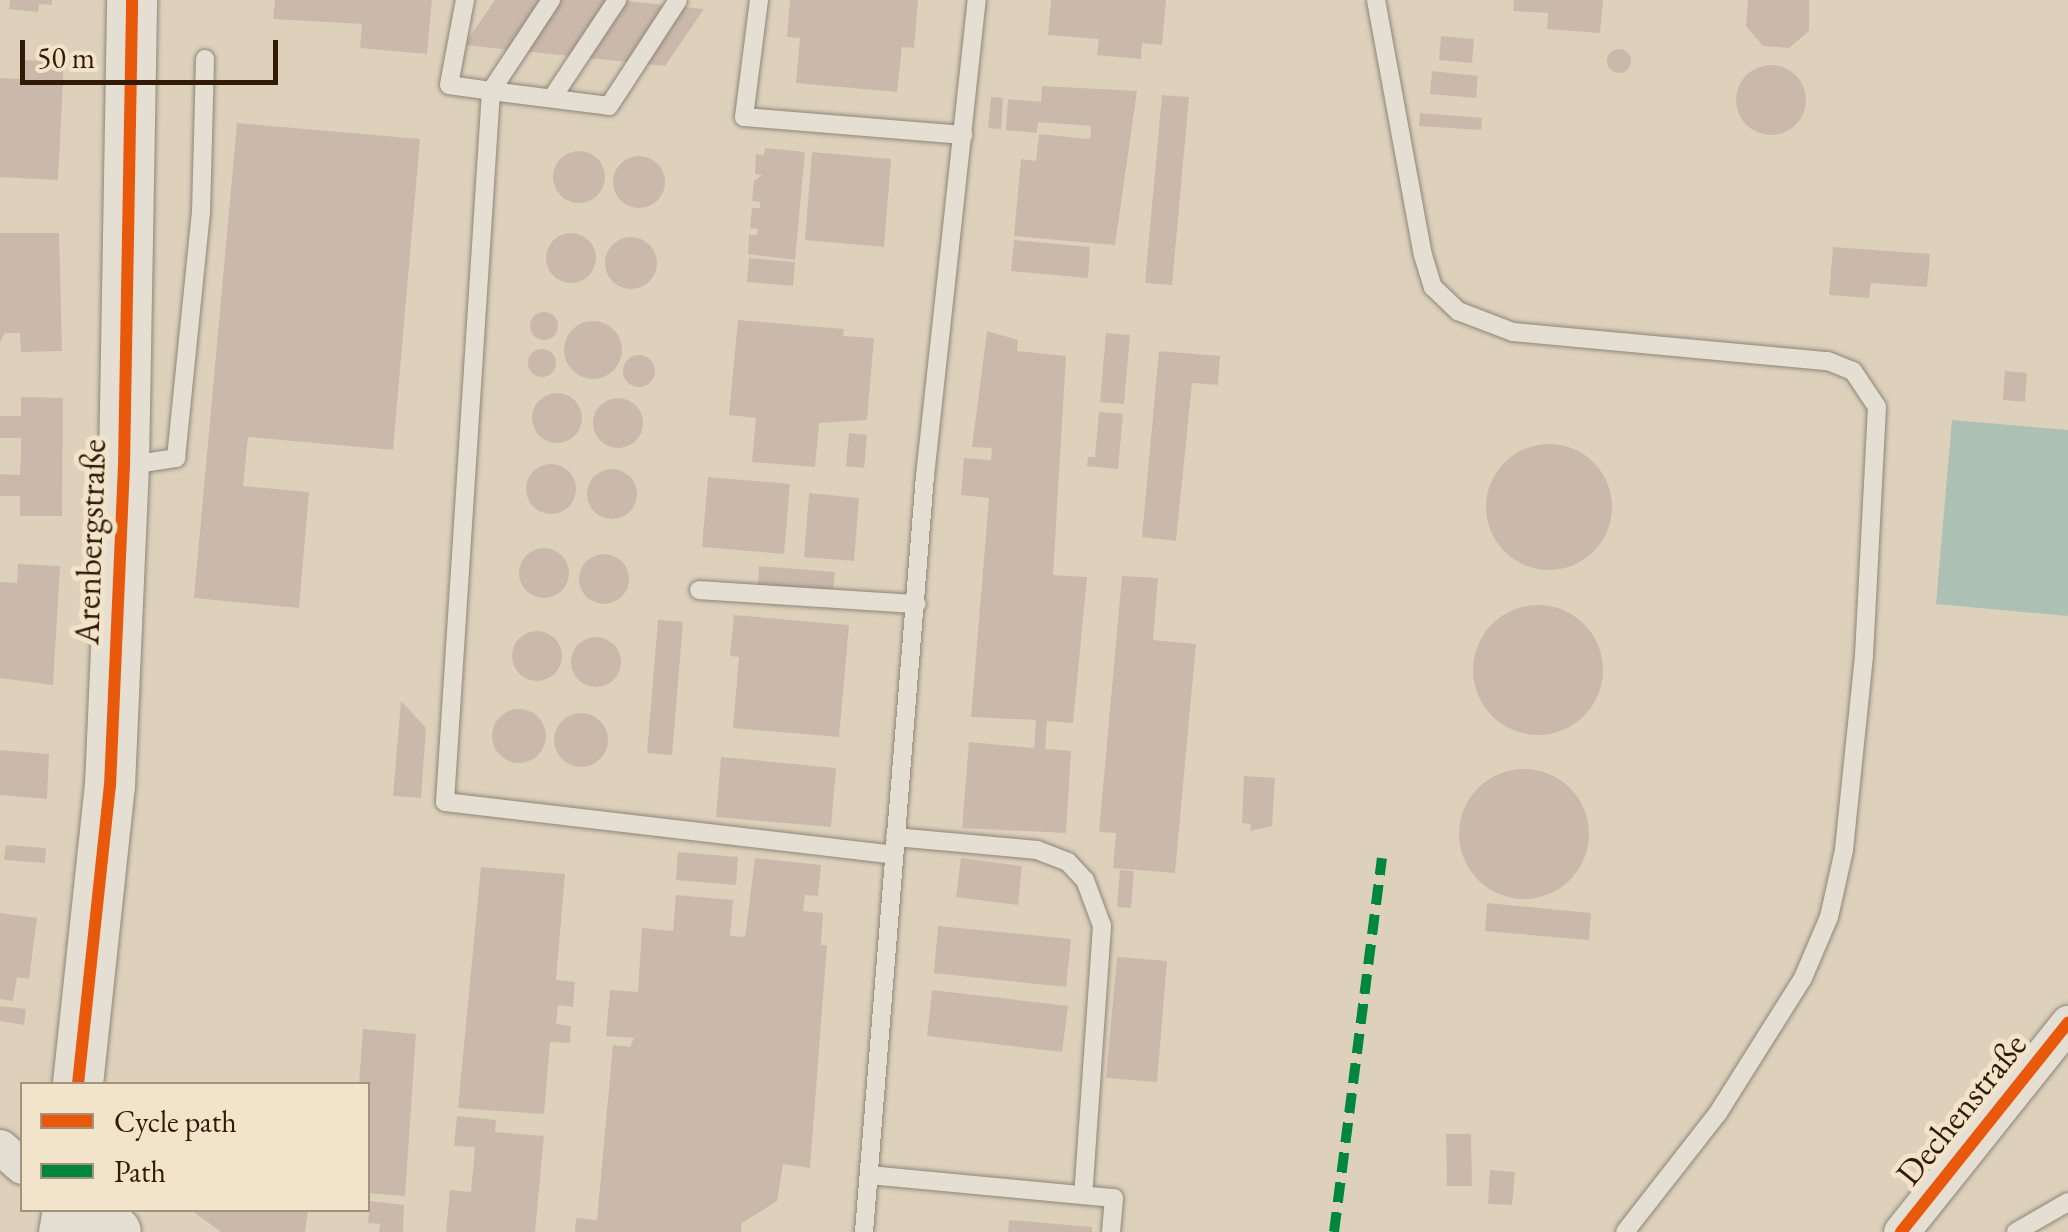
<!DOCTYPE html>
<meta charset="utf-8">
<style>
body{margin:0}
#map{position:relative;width:2068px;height:1232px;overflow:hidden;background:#ddd1bc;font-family:"EB Garamond",serif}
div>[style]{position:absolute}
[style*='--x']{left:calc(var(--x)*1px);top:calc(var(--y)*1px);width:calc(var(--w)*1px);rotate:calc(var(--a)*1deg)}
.water>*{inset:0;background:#adc0b4}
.building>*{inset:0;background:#cab9ab}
.round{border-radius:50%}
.roads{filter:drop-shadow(0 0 2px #8f8677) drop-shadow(0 0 2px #8f8677)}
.lane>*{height:18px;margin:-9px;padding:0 9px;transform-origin:9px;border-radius:9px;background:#e4ded3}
.street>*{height:35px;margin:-17.5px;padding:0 17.5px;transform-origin:17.5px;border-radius:17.5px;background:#e4ded3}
.secondary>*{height:50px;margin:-25px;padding:0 25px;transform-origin:25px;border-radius:25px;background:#e4ded3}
.quiet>*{height:10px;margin-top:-5px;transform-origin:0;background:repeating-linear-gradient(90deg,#00873e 0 20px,transparent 0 30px)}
.cycleway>*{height:12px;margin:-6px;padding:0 6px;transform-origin:6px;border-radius:6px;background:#e8590c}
span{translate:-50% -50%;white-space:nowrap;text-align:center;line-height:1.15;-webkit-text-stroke:10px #f1e4cb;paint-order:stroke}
.street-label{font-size:35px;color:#311a06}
.legend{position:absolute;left:20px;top:1082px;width:350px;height:130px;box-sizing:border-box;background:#f1e4cb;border:2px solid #a4937c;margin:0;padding:12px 18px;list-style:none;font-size:30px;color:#311a06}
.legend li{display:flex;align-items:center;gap:20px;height:50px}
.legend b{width:50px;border:2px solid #a4937c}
.scale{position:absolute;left:20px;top:40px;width:258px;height:45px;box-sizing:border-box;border:5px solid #311a06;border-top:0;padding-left:12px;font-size:30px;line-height:35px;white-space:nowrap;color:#311a06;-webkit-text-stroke:8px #f1e4cb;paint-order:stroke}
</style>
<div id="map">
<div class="water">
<i style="clip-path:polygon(1952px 420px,2068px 430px,2068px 616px,1936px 604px)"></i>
</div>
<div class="building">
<i style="clip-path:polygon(10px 0,52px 0,52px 5px,39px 4px,38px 12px,9px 9px)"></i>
<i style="clip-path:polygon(275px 0,432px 0,427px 54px,360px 48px,362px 24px,273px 19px)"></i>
<i style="clip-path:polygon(495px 0,616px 0,704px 9px,665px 66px,464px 45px)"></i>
<i style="clip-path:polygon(790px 0,918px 0,914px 48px,902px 47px,897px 92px,796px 83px,800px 38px,787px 37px)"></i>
<i style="clip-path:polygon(1051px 0,1166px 0,1162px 45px,1142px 43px,1141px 59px,1097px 55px,1099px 39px,1048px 35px)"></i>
<i style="clip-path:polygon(1514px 0,1603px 0,1600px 33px,1547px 29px,1548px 13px,1513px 11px)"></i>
<i style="clip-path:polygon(1748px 0,1809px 0,1809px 31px,1789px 48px,1763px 46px,1746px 26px)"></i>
<i style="clip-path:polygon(1441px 36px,1474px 39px,1472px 63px,1439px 60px)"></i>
<i class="round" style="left:1607px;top:49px;width:24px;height:24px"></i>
<i style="clip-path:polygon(22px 60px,64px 62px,58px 180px,0 177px,0 78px,21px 79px)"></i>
<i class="round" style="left:1736px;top:65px;width:70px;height:70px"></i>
<i style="clip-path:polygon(1432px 71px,1478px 76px,1476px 98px,1430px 94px)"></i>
<i style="clip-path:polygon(1042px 86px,1137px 91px,1115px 245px,1014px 236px,1021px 159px,1036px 161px,1039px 134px,1090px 139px,1091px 126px,1038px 122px,1037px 133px,1006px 130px,1008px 99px,1041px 102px)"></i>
<i style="clip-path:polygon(1162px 95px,1189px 97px,1172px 285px,1145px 283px)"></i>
<i style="clip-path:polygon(991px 97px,1003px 98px,1001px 129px,988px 128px)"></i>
<i style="clip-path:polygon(1420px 113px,1482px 118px,1481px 130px,1419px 126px)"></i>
<i style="clip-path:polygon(237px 123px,420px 139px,393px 450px,248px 437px,243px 486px,309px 492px,299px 608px,194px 598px)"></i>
<i style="clip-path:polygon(765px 148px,805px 152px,795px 260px,748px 254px,749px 235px,757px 235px,758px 229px,750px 228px,752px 208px,760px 208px,760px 202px,752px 201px,754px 181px,762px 175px,755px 174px,756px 154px,764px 155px)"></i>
<i class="round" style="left:553px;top:151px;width:52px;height:52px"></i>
<i style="clip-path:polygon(812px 152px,891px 159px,884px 247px,805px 240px)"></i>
<i class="round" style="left:613px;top:156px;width:52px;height:52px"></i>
<i style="clip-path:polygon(0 233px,59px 233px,62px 351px,21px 352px,20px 333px,5px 333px,0 342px)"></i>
<i class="round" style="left:546px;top:233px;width:50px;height:50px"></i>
<i class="round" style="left:605px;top:237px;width:52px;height:52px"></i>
<i style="clip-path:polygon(1014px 240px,1090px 247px,1088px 278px,1011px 271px)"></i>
<i style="clip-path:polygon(1833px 247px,1930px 254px,1927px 287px,1871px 283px,1869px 298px,1829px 295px)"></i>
<i style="clip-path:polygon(749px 258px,795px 262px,793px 286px,747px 282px)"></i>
<i class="round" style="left:530px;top:312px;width:28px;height:28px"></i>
<i style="clip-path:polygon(738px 320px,844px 329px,843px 336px,874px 338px,867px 420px,819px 423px,815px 467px,752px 462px,756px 418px,729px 415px)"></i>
<i class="round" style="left:564px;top:321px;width:58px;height:58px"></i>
<i style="clip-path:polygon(987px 331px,1018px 340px,1017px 351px,1066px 356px,1053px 575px,1087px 577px,1073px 723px,1047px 721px,1045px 749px,1071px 751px,1066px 833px,962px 828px,969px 742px,1034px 748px,1036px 720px,971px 717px,989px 498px,961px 495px,964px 458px,991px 460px,992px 448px,972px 447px)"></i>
<i style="clip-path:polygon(1106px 333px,1130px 335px,1124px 404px,1100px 402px)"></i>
<i class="round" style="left:528px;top:349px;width:28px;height:28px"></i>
<i style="clip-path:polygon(1159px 351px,1220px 356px,1218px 385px,1192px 383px,1176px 541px,1142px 537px)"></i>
<i class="round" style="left:623px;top:355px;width:32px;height:32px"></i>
<i style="clip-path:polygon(2005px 371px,2027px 373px,2025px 402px,2003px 400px)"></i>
<i class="round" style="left:532px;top:393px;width:50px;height:50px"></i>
<i style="clip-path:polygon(21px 397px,63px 398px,62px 516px,20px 516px,20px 496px,0 496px,0 474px,20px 475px,21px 456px,21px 438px,0 438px,0 416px,21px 416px)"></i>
<i class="round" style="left:593px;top:398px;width:50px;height:50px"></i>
<i style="clip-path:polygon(1099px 412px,1123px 414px,1118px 469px,1087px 466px,1088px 457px,1095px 457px)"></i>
<i style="clip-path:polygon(849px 433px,867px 435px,864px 468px,846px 466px)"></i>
<i class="round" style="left:1486px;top:444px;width:126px;height:126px"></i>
<i class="round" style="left:526px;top:464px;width:50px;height:50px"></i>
<i class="round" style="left:587px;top:469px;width:50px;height:50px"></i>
<i style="clip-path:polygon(708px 477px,790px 484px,784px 554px,702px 547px)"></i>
<i style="clip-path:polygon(809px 493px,859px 498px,854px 561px,804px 557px)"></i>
<i class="round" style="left:519px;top:548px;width:50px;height:50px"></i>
<i class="round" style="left:579px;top:554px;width:50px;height:50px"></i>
<i style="clip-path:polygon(18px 564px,60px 566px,53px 685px,0 678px,0 582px,17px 583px)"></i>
<i style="clip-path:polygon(759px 566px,835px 572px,833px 592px,758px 585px)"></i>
<i style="clip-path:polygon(1122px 576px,1158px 578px,1153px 640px,1196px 644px,1175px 873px,1113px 868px,1116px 833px,1099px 832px)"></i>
<i class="round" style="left:1473px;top:605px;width:130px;height:130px"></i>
<i style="clip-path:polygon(734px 615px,849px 625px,839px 737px,733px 728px,739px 657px,730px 656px)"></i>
<i style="clip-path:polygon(658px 620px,683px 622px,672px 755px,647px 753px)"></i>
<i class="round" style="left:512px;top:631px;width:50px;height:50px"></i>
<i class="round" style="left:571px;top:637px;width:50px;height:50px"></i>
<i style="clip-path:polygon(401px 701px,426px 728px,421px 798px,393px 796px)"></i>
<i class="round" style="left:492px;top:709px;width:54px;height:54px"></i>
<i class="round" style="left:554px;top:713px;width:54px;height:54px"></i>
<i style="clip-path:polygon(0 750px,49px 754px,47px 799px,0 795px)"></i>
<i style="clip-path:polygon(721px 757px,836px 768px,831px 827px,716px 817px)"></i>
<i class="round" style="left:1459px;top:769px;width:130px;height:130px"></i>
<i style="clip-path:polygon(1244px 776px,1275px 778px,1272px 826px,1250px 831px,1251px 824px,1242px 823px)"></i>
<i style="clip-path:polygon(6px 845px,46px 848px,45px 863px,4px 860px)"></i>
<i style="clip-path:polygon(678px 852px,738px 857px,736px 885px,676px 880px)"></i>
<i style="clip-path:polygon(755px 858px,821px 865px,818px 896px,805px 895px,803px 911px,823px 913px,821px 945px,827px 945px,810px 1168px,783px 1164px,777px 1201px,742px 1223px,741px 1232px,575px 1232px,576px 1218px,597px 1220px,613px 1045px,630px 1047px,634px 1038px,606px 1036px,610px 990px,638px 992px,642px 928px,673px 931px,676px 895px,733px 900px,730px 936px,745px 937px)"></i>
<i style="clip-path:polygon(961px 858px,1022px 866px,1018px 905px,956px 897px)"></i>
<i style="clip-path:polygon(481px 867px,565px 874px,556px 980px,575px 982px,573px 1007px,558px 1005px,556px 1024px,571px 1026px,570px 1043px,550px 1042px,544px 1114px,458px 1108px)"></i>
<i style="clip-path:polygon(1120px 870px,1134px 871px,1131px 908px,1117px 907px)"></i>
<i style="clip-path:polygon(1487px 903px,1591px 913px,1589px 940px,1485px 931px)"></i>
<i style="clip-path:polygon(0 913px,37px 918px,29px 979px,17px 977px,13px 1001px,0 999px)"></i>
<i style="clip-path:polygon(938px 926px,1071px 939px,1066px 987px,934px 973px)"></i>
<i style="clip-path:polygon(1117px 957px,1167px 961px,1157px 1082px,1106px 1078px)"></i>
<i style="clip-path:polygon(932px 990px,1068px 1006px,1062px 1052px,927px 1036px)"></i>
<i style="clip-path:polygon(0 1006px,26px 1009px,24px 1025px,0 1021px)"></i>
<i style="clip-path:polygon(363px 1029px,416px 1034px,405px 1196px,368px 1193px,368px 1084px,359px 1084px)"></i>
<i style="clip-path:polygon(457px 1116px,496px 1120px,495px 1132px,544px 1136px,535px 1232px,446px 1232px,450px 1190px,471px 1192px,475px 1147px,454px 1146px)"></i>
<i style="clip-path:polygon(1446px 1134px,1471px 1134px,1472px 1186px,1447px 1186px)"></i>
<i style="clip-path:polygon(1490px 1170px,1515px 1172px,1512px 1205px,1488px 1204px)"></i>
<i style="clip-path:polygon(370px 1201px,404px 1205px,403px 1232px,379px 1232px,380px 1224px,368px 1223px)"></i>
<i style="clip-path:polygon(191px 1210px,308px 1210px,305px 1232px,221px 1232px)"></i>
<i style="clip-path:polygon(1009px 1220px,1092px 1227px,1092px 1232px,1008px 1232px)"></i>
</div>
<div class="roads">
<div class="lane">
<i style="--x:465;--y:0;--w:86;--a:100.7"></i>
<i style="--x:449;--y:85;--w:42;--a:8.1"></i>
<i style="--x:491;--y:91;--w:712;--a:93.7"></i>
<i style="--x:445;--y:802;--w:451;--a:6.7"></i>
<i style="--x:551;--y:0;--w:109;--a:123.4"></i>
<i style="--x:491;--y:91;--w:119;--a:7.2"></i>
<i style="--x:609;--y:106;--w:126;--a:-56.9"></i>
<i style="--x:759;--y:0;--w:118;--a:97.3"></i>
<i style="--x:744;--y:117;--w:220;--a:4.7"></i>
<i style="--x:1376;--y:0;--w:259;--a:79.6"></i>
<i style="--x:1423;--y:255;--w:34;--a:73"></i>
<i style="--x:1433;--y:287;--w:35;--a:44"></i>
<i style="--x:1458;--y:311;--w:59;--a:20.9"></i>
<i style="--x:1513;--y:332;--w:316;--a:5.3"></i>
<i style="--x:1828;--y:361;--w:27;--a:22"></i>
<i style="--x:1853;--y:371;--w:43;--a:56.3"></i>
<i style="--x:1877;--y:407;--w:249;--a:93"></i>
<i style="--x:1864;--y:656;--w:195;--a:95.9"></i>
<i style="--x:1844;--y:850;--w:69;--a:102.6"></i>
<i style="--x:1829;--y:917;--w:66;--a:113.1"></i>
<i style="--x:1803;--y:978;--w:160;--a:122.2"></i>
<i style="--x:1718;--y:1113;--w:151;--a:128"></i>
<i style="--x:552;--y:98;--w:118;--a:-56.4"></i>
<i style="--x:130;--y:465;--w:47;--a:-8.7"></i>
<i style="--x:176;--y:458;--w:246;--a:-84.2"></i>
<i style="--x:201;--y:213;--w:154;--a:-88.5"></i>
<i style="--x:699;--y:590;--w:218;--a:3.7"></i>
<i style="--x:895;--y:837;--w:143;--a:5.2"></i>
<i style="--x:1037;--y:850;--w:33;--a:21"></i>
<i style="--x:1068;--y:862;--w:25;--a:47"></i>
<i style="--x:1085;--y:880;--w:49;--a:69.7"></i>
<i style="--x:1102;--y:926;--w:270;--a:94"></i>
<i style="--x:869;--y:1175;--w:246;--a:5.4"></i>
<i style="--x:1114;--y:1198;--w:34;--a:95"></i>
<i style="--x:864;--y:1232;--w:758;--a:-85.39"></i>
<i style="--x:925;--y:476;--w:479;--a:-83.8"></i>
<i style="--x:2016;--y:1232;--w:60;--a:-30"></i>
</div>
<div class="street">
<i style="--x:0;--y:1147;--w:29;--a:41"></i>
<i style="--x:56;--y:1232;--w:22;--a:-80"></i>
<i style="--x:1901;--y:1232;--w:268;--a:-51.4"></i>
</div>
<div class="secondary">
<i style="--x:78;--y:1084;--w:300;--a:-83.9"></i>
<i style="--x:110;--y:786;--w:320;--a:-87.5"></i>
<i style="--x:124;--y:466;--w:466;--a:-89"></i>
<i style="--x:87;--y:1210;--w:36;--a:37"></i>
</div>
</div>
<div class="quiet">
<i style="--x:1334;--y:1232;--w:377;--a:-82.7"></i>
</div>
<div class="cycleway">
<i style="--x:78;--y:1084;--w:300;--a:-83.9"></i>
<i style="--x:110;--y:786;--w:320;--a:-87.5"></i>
<i style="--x:124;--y:466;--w:466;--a:-89"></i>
<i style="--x:1901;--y:1232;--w:268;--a:-51.4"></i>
</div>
<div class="street-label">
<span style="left:90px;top:542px;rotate:-88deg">Arenbergstraße</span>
<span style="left:1961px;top:1109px;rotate:-51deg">Dechenstraße</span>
</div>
<ul class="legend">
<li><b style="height:12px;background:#e8590c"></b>Cycle path</li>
<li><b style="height:12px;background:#00873e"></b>Path</li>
</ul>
<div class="scale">50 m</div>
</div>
